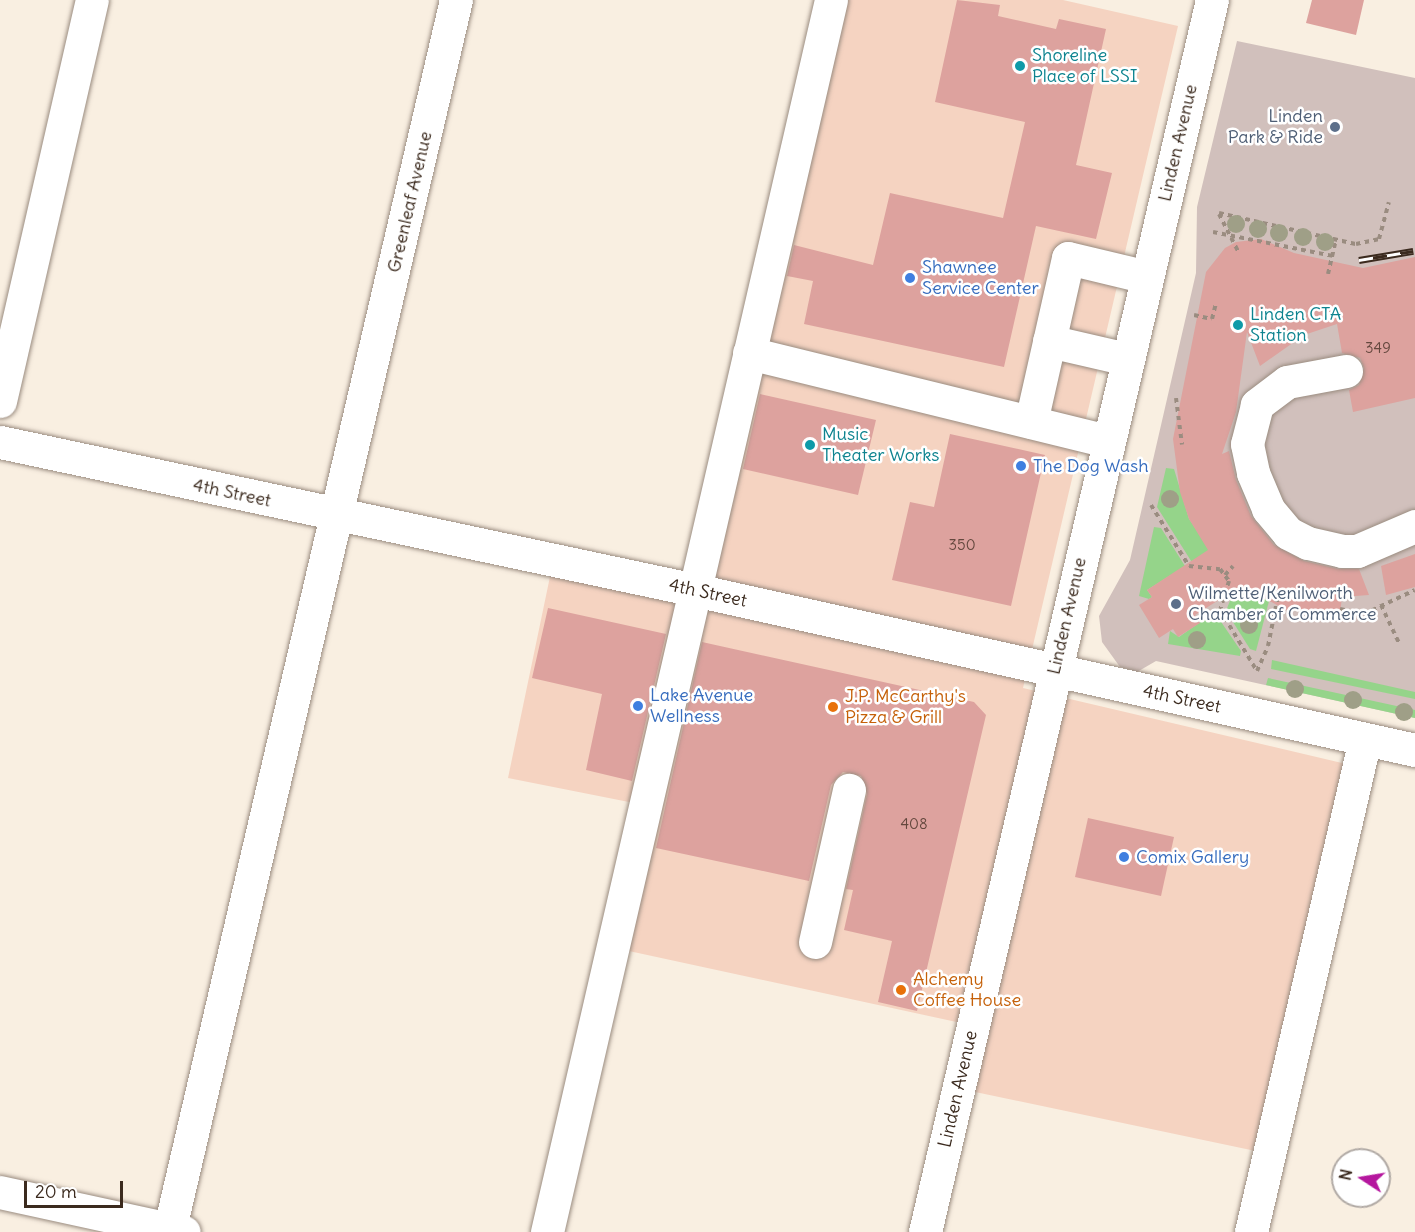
<!DOCTYPE html>
<style>
body{margin:0}
#map{position:relative;width:1415px;height:1232px;overflow:hidden;background:#f9efe1;font-family:Delius,sans-serif}
div>[style]{position:absolute}
[style*='--x']{left:calc(var(--x)*1px);top:calc(var(--y)*1px);width:calc(var(--w)*1px);rotate:calc(var(--a)*1deg)}
.built>*{inset:0;background:#f5d3c1}
.industrial>*{inset:0;background:#d1c0bc}
.green>*{inset:0;background:#95d48a}
.building>*{inset:0;background:#dda29e}
.path>*{height:4px;margin-top:-2px;transform-origin:0;background:repeating-linear-gradient(90deg,#9a8c80 0 4.5px,transparent 0 9px)}
.roads{filter:drop-shadow(0 0 2px #9a8c80) drop-shadow(0 0 2px #9a8c80)}
.minor>*{height:33px;margin:-16.5px;padding:0 16.5px;transform-origin:16.5px;border-radius:16.5px;background:#fff}
.rail>*{height:7px;margin-top:-3.5px;transform-origin:0;background:repeating-linear-gradient(90deg,#fff 0 14px,#3b2a1e 0 28px);box-sizing:border-box;border-block:2px solid #3b2a1e}
.trees>*{width:18px;height:18px;margin:-9px;border-radius:50%;background:#9f9f87}
.dots>*{width:16px;height:16px;translate:-50% -50%;box-sizing:border-box;border:3px solid #fff;border-radius:50%}
span{translate:-50% -50%;white-space:nowrap;text-align:center;line-height:1.15;-webkit-text-stroke:5px #fff;paint-order:stroke}
.number-label{font-size:15px;color:#64483e}
.number-label span{-webkit-text-stroke-width:0}
.culture-label{font-size:18px;color:#0d838f}
.left{translate:0 -50%;text-align:left}
.service-label{font-size:18px;color:#4e5e75}
.right{translate:-100% -50%;text-align:right}
.street-label{font-size:18px;color:#3b2a1e}
.shop-label{font-size:18px;color:#366cbe}
.food-label{font-size:18px;color:#c56008}
.north{position:absolute;left:1331px;top:1148px;width:60px;height:60px;box-sizing:border-box;background:#fff;border:2px solid #b1aaa5;border-radius:50%;rotate:282deg;font-size:16px;font-weight:700;line-height:24px;text-align:center;color:#3b2a1e}
.north::after{content:'';display:block;margin:auto;width:21px;height:27px;background:#b5179e;clip-path:polygon(50% 0,100% 100%,50% 72%,0 100%)}
.scale{position:absolute;left:24px;top:1181px;width:99px;height:27px;box-sizing:border-box;border:3px solid #3b2a1e;border-top:0;padding-left:8px;font-size:18px;line-height:21px;white-space:nowrap;color:#3b2a1e;-webkit-text-stroke:4px #fff;paint-order:stroke}
</style>
<div id="map">
<div class="built">
<i style="clip-path:polygon(831px 0,1063px 0,1178px 26px,1023px 688px,1359px 767px,1265px 1153px,961px 1089px,975px 1026px,615px 948px,644px 805px,508px 778px,552px 567px,693px 595px)"></i>
</div>
<div class="industrial">
<i style="clip-path:polygon(1237px 41px,1415px 78px,1415px 718px,1156px 661px,1137px 672px,1120px 667px,1102px 642px,1099px 616px,1130px 560px,1196px 273px,1197px 207px)"></i>
</div>
<div class="green">
<i style="clip-path:polygon(1166px 468px,1174px 469px,1189px 519px,1223px 566px,1193px 564px,1157px 507px)"></i>
<i style="clip-path:polygon(1154px 527px,1161px 528px,1190px 574px,1171px 575px,1147px 590px,1152px 597px,1149px 599px,1139px 596px)"></i>
<i style="clip-path:polygon(1238px 580px,1269px 601px,1256px 651px,1250px 649px,1226px 611px)"></i>
<i style="clip-path:polygon(1210px 615px,1217px 616px,1241px 651px,1240px 656px,1168px 644px,1170px 631px,1179px 637px)"></i>
<i style="clip-path:polygon(1272px 660px,1415px 692px,1415px 699px,1271px 669px)"></i>
<i style="clip-path:polygon(1268px 678px,1415px 710px,1415px 718px,1266px 685px)"></i>
</div>
<div class="building">
<i style="clip-path:polygon(957px 0,1000px 5px,998px 16px,1056px 29px,1059px 19px,1106px 29px,1076px 165px,1112px 173px,1096px 239px,1036px 226px,1004px 367px,804px 324px,813px 281px,787px 276px,794px 245px,873px 265px,890px 193px,1003px 218px,1025px 122px,935px 102px)"></i>
<i style="clip-path:polygon(1312px 0,1364px 0,1356px 35px,1306px 23px)"></i>
<i style="clip-path:polygon(1261px 239px,1294px 253px,1363px 268px,1415px 257px,1415px 398px,1353px 412px,1349px 390px,1359px 385px,1364px 368px,1360px 358px,1342px 353px,1337px 324px,1304px 335px,1260px 366px,1247px 332px,1236px 412px,1222px 454px,1229px 451px,1236px 480px,1251px 516px,1274px 545px,1304px 561px,1338px 569px,1359px 569px,1369px 595px,1342px 597px,1340px 614px,1293px 608px,1292px 613px,1241px 586px,1195px 615px,1200px 623px,1178px 637px,1173px 629px,1159px 638px,1139px 605px,1152px 597px,1147px 590px,1208px 550px,1189px 519px,1180px 492px,1173px 439px,1206px 272px,1225px 248px,1236px 242px)"></i>
<i style="clip-path:polygon(760px 394px,876px 420px,858px 495px,743px 469px)"></i>
<i style="clip-path:polygon(950px 434px,1045px 455px,1011px 606px,892px 580px,910px 502px,934px 507px)"></i>
<i style="clip-path:polygon(1415px 554px,1415px 587px,1386px 595px,1381px 566px)"></i>
<i style="clip-path:polygon(548px 608px,666px 634px,632px 781px,586px 770px,602px 694px,532px 678px)"></i>
<i style="clip-path:polygon(702px 642px,974px 702px,986px 715px,917px 1011px,878px 1002px,892px 941px,844px 930px,853px 890px,846px 889px,867px 794px,861px 776px,843px 772px,831px 785px,809px 881px,656px 848px)"></i>
<i style="clip-path:polygon(1088px 818px,1174px 837px,1161px 896px,1075px 877px)"></i>
</div>
<div class="path">
<i style="--x:1219;--y:213;--w:140;--a:12.8"></i>
<i style="--x:1356;--y:244;--w:24;--a:-12"></i>
<i style="--x:1379;--y:239;--w:38;--a:-75"></i>
<i style="--x:1219;--y:214;--w:44;--a:62.9"></i>
<i style="--x:1213;--y:232;--w:122;--a:11.3"></i>
<i style="--x:1328;--y:274;--w:36;--a:-77"></i>
<i style="--x:1194;--y:315;--w:18;--a:13"></i>
<i style="--x:1212;--y:319;--w:16;--a:-76"></i>
<i style="--x:1176;--y:398;--w:47;--a:82.7"></i>
<i style="--x:1151;--y:505;--w:72;--a:58.1"></i>
<i style="--x:1189;--y:566;--w:31;--a:6"></i>
<i style="--x:1220;--y:569;--w:15;--a:53"></i>
<i style="--x:1229;--y:581;--w:30;--a:107"></i>
<i style="--x:1220;--y:610;--w:71;--a:58.8"></i>
<i style="--x:1257;--y:671;--w:27;--a:-66"></i>
<i style="--x:1268;--y:646;--w:51;--a:-78.7"></i>
<i style="--x:1225;--y:575;--w:12;--a:-48"></i>
<i style="--x:1381;--y:605;--w:42;--a:64.7"></i>
<i style="--x:1340;--y:609;--w:25;--a:12"></i>
<i style="--x:1364;--y:614;--w:56;--a:-25.2"></i>
</div>
<div class="roads">
<div class="minor">
<i style="--x:1049;--y:341;--w:80;--a:13"></i>
<i style="--x:749;--y:353;--w:370;--a:13.8"></i>
<i style="--x:1346;--y:371;--w:60;--a:169.4"></i>
<i style="--x:1287;--y:382;--w:38;--a:143"></i>
<i style="--x:1257;--y:405;--w:40;--a:104.4"></i>
<i style="--x:1247;--y:444;--w:30;--a:78"></i>
<i style="--x:1253;--y:473;--w:39;--a:67"></i>
<i style="--x:1268;--y:509;--w:31;--a:50"></i>
<i style="--x:1288;--y:533;--w:22;--a:27"></i>
<i style="--x:1308;--y:543;--w:35;--a:13"></i>
<i style="--x:1342;--y:551;--w:15;--a:0"></i>
<i style="--x:1357;--y:551;--w:63;--a:-23.3"></i>
<i style="--x:0;--y:401;--w:411;--a:-77.1"></i>
<i style="--x:1031;--y:422;--w:168;--a:-77.3"></i>
<i style="--x:1068;--y:258;--w:81;--a:13.5"></i>
<i style="--x:0;--y:442;--w:711;--a:12.02"></i>
<i style="--x:695;--y:590;--w:738;--a:12.53"></i>
<i style="--x:815;--y:942;--w:156;--a:-77.4"></i>
<i style="--x:0;--y:1192;--w:188;--a:12.3"></i>
<i style="--x:169;--y:1232;--w:1265;--a:-76.89"></i>
<i style="--x:547;--y:1232;--w:1264;--a:-77.02"></i>
<i style="--x:925;--y:1232;--w:1265;--a:-76.89"></i>
<i style="--x:1251;--y:1232;--w:506;--a:-76.98"></i>
</div>
</div>
<div class="rail">
<i style="--x:1359;--y:260;--w:55;--a:-9.5"></i>
</div>
<div class="trees">
<i style="left:1236px;top:224px"></i>
<i style="left:1258px;top:229px"></i>
<i style="left:1279px;top:233px"></i>
<i style="left:1303px;top:237px"></i>
<i style="left:1325px;top:242px"></i>
<i style="left:1170px;top:499px"></i>
<i style="left:1249px;top:625px"></i>
<i style="left:1197px;top:640px"></i>
<i style="left:1295px;top:689px"></i>
<i style="left:1353px;top:700px"></i>
<i style="left:1404px;top:712px"></i>
</div>
<div class="dots">
<i style="left:1020px;top:66px;background:#0f9aa8"></i>
<i style="left:1335px;top:127px;background:#5c6f8a"></i>
<i style="left:910px;top:278px;background:#3f7fe0"></i>
<i style="left:1238px;top:325px;background:#0f9aa8"></i>
<i style="left:810px;top:445px;background:#0f9aa8"></i>
<i style="left:1021px;top:466px;background:#3f7fe0"></i>
<i style="left:1176px;top:604px;background:#5c6f8a"></i>
<i style="left:638px;top:706px;background:#3f7fe0"></i>
<i style="left:833px;top:707px;background:#e8710a"></i>
<i style="left:1124px;top:857px;background:#3f7fe0"></i>
<i style="left:901px;top:990px;background:#e8710a"></i>
</div>
<div class="number-label">
<span style="left:1378px;top:348px">349</span>
<span style="left:962px;top:545px">350</span>
<span style="left:914px;top:824px">408</span>
</div>
<div class="culture-label">
<span class="left" style="left:1032px;top:66px">Shoreline<br>Place of LSSI</span>
<span class="left" style="left:1250px;top:325px">Linden CTA<br>Station</span>
<span class="left" style="left:822px;top:445px">Music<br>Theater Works</span>
</div>
<div class="service-label">
<span class="right" style="left:1323px;top:127px">Linden<br>Park &amp; Ride</span>
<span class="left" style="left:1188px;top:604px">Wilmette/Kenilworth<br>Chamber of Commerce</span>
</div>
<div class="street-label">
<span style="left:1178px;top:143px;rotate:-77deg">Linden Avenue</span>
<span style="left:410px;top:202px;rotate:-77deg">Greenleaf Avenue</span>
<span style="left:232px;top:493px;rotate:12deg">4th Street</span>
<span style="left:708px;top:593px;rotate:12deg">4th Street</span>
<span style="left:1067px;top:616px;rotate:-77deg">Linden Avenue</span>
<span style="left:1182px;top:699px;rotate:12deg">4th Street</span>
<span style="left:958px;top:1089px;rotate:-77deg">Linden Avenue</span>
</div>
<div class="shop-label">
<span class="left" style="left:922px;top:278px">Shawnee<br>Service Center</span>
<span class="left" style="left:1033px;top:466px">The Dog Wash</span>
<span class="left" style="left:650px;top:706px">Lake Avenue<br>Wellness</span>
<span class="left" style="left:1136px;top:857px">Comix Gallery</span>
</div>
<div class="food-label">
<span class="left" style="left:845px;top:707px">J.P. McCarthy's<br>Pizza &amp; Grill</span>
<span class="left" style="left:913px;top:990px">Alchemy<br>Coffee House</span>
</div>
<div class="north">N</div>
<div class="scale">20 m</div>
</div>
